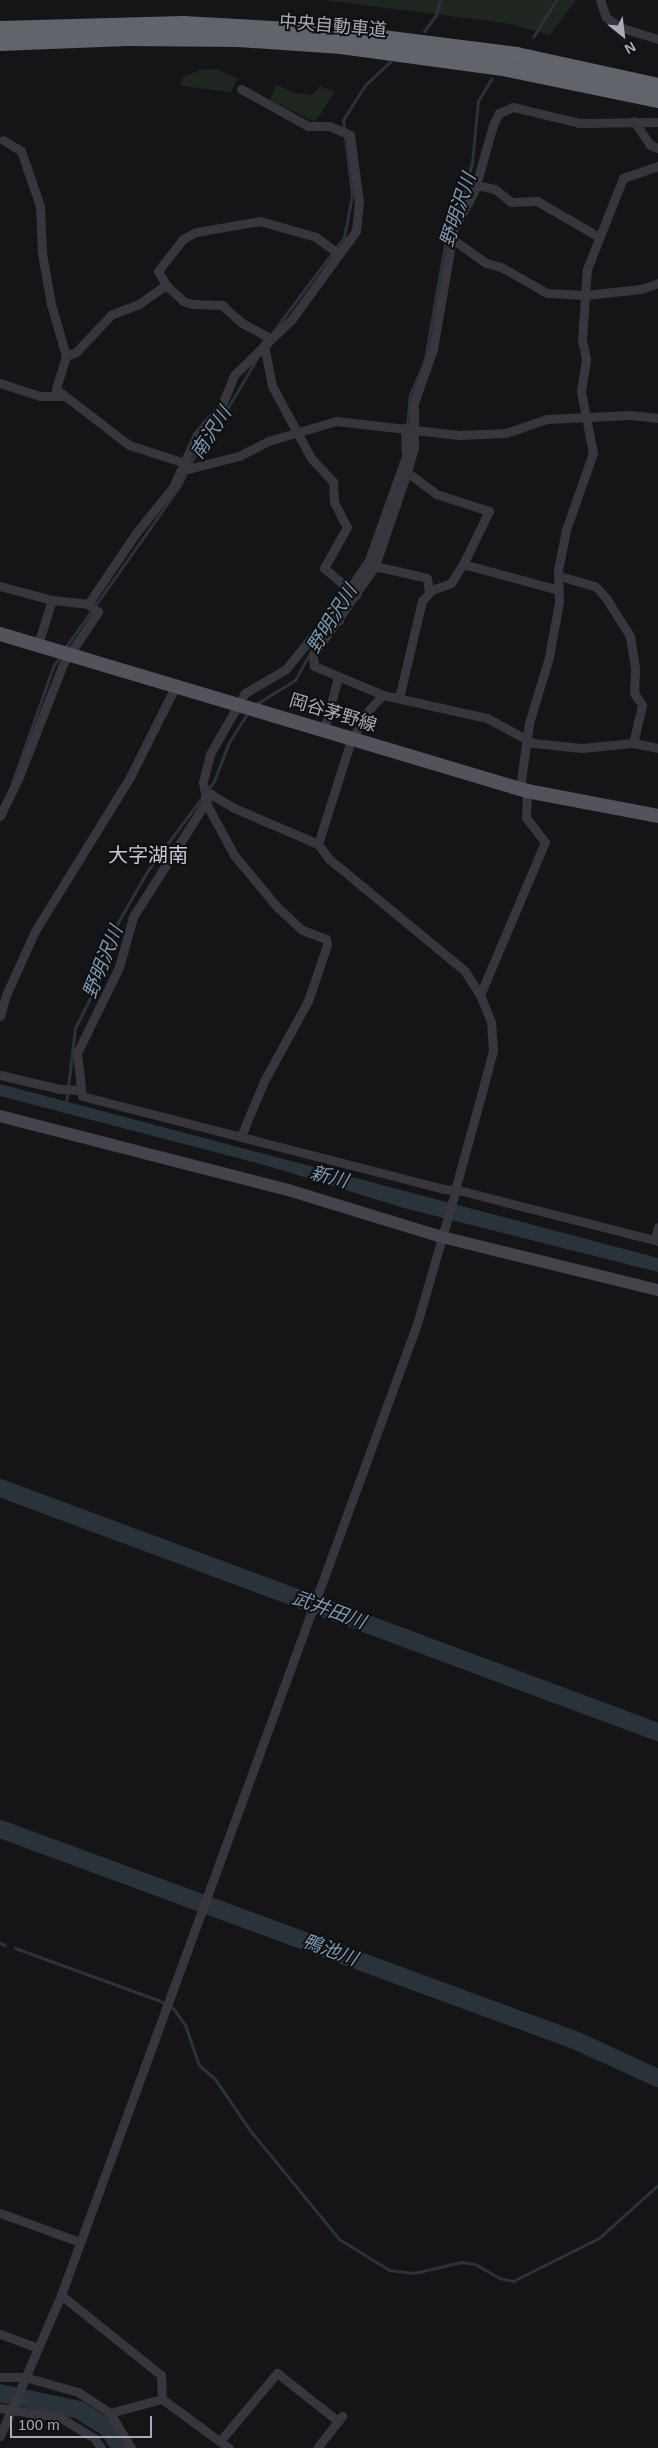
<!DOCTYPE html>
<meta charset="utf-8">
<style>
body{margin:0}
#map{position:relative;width:658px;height:2448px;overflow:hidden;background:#151517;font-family:Helvetica,"Noto Sans JP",sans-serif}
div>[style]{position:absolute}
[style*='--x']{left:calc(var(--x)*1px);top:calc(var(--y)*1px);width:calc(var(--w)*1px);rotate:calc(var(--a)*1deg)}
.green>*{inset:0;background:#1f2620}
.water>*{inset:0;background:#2b333a}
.stream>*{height:3px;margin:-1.5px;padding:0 1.5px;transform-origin:1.5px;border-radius:1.5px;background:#2b333a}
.river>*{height:18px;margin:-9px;padding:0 9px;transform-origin:9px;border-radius:9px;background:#2b333a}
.street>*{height:9px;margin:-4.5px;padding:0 4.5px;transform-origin:4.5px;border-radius:4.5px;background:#36363c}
.secondary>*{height:12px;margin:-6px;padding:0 6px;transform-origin:6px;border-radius:6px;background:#44454c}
.primary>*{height:14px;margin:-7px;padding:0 7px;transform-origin:7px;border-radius:7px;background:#52535b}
.highway>*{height:16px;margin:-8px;padding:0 8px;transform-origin:8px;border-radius:8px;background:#62646c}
span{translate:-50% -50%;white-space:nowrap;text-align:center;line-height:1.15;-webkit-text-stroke:4px #101012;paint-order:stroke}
.street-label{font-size:18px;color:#a7abb7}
.water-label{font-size:19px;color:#7e97b2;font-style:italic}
.quarter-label{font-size:20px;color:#c8cad3}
.north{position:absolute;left:598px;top:10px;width:50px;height:50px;-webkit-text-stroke:4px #101012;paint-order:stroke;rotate:151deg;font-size:14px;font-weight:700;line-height:20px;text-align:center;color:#a7abb7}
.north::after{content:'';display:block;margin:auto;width:18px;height:22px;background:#a7abb7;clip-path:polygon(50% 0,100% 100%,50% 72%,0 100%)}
.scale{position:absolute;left:10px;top:2416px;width:142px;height:22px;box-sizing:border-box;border:2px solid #a7abb7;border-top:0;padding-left:6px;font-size:15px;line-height:18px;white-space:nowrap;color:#a7abb7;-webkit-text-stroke:4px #101012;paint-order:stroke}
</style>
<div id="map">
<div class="green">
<i style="clip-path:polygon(324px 0,576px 0,550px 35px,505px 23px)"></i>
<i style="clip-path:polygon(217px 69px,238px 79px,231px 92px,180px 86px,183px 77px,200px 70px)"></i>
<i style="clip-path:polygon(276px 85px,295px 93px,312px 95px,320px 86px,335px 92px,315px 122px,270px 100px)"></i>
</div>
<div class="water">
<i style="clip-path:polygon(0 1084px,658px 1258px,658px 1272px,404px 1208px,268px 1166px,0 1096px)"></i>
</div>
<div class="stream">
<i style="--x:424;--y:31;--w:20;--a:-53"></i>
<i style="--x:436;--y:15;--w:16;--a:-75"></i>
<i style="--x:533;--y:37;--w:44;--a:-58.1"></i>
<i style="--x:272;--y:333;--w:120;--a:-53.1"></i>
<i style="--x:344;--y:237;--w:43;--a:-79.2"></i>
<i style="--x:352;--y:195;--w:76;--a:-96.8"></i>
<i style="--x:343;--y:120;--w:41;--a:-57.8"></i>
<i style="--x:365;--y:85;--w:34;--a:-43"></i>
<i style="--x:407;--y:427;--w:32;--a:-85"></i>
<i style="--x:410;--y:395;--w:39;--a:-67"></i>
<i style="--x:425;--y:359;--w:134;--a:-80.1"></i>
<i style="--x:448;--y:227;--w:33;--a:-63"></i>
<i style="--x:463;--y:198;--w:36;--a:-76"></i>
<i style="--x:472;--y:163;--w:62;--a:-84.5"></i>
<i style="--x:478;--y:101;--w:26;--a:-59"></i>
<i style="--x:325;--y:631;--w:13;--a:-63"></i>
<i style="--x:65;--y:648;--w:197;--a:-54.7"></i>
<i style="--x:179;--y:487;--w:58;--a:-63.4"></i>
<i style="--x:205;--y:435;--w:34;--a:-50"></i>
<i style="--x:227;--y:409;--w:59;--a:-59.5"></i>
<i style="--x:253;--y:706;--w:49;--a:-31.8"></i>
<i style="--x:295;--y:680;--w:33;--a:-61"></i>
<i style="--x:12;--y:783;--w:123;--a:-70.5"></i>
<i style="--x:53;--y:667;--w:13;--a:-58"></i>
<i style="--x:207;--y:791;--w:12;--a:-55"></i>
<i style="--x:214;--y:781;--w:40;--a:-69"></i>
<i style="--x:228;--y:744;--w:36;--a:-58"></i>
<i style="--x:66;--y:1104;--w:77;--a:-83.2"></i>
<i style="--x:75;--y:1028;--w:60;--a:-63.4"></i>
<i style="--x:102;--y:974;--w:54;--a:-72.9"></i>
<i style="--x:118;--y:922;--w:60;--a:-60"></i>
<i style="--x:148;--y:870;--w:92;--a:-53.4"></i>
<i style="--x:0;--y:1943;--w:5;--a:22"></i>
<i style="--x:15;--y:1948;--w:152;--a:20"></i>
<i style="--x:158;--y:2000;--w:17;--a:28"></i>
<i style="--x:173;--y:2008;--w:21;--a:55"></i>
<i style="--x:185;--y:2025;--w:42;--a:70.7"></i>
<i style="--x:199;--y:2065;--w:21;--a:41"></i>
<i style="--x:215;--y:2079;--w:60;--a:55.8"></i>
<i style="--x:249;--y:2129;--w:142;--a:50.7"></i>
<i style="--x:339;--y:2239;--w:59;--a:31.8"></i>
<i style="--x:389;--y:2270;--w:25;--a:7"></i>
<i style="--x:414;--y:2273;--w:49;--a:-12.9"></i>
<i style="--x:462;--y:2262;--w:13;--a:9"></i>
<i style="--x:475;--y:2264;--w:28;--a:30"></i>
<i style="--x:499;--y:2278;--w:14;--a:12"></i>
<i style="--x:513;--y:2281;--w:96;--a:-26.6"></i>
<i style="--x:599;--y:2238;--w:79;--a:-41.9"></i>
</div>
<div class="river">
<i style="--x:0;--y:1488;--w:702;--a:20.35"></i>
<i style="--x:0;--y:1829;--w:615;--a:20.17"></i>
<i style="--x:577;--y:2041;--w:89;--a:24.6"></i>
<i style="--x:0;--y:2393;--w:81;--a:12.1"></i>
<i style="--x:79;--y:2410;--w:36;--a:32"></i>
<i style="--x:109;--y:2429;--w:22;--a:58"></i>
</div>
<div class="street">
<i style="--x:600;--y:0;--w:18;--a:71"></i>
<i style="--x:606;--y:17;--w:16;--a:38"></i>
<i style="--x:619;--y:27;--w:41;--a:17.1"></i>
<i style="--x:241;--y:89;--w:77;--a:28.9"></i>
<i style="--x:308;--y:126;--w:21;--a:0"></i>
<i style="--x:329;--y:126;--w:23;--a:23"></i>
<i style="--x:350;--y:135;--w:68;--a:82.3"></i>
<i style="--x:359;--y:202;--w:29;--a:96"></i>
<i style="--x:356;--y:231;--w:29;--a:126"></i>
<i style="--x:634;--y:121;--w:29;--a:56"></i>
<i style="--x:650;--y:145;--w:9;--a:21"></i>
<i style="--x:3;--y:140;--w:21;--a:31"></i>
<i style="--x:21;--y:151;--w:58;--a:70.9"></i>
<i style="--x:40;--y:206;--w:47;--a:87.6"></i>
<i style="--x:42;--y:253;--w:52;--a:80"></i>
<i style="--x:51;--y:304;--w:54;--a:73.9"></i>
<i style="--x:476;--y:185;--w:19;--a:12"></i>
<i style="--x:495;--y:189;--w:21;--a:39"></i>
<i style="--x:511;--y:202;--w:26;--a:-2"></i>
<i style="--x:537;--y:201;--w:72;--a:30.1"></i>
<i style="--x:452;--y:239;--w:42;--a:35.2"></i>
<i style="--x:486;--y:263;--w:16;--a:15"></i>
<i style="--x:501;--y:267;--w:53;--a:29.5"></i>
<i style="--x:547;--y:293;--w:39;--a:3"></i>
<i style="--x:586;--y:295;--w:55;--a:-6.2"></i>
<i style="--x:641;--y:289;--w:18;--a:-19"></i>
<i style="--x:166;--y:285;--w:33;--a:145"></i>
<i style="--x:139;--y:304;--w:30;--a:159"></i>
<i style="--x:111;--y:315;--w:51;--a:133.4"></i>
<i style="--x:76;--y:352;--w:11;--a:158"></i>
<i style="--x:66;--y:356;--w:34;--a:107"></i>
<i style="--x:56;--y:389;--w:92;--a:37.5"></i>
<i style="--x:129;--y:445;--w:59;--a:17.8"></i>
<i style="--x:264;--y:345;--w:42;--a:79"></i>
<i style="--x:272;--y:386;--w:82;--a:61.6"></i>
<i style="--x:311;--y:458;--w:33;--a:47"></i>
<i style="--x:333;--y:482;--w:20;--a:87"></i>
<i style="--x:334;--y:502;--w:28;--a:63"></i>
<i style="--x:347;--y:527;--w:47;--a:119.3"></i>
<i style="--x:324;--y:568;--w:42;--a:40.2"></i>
<i style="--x:0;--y:383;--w:42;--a:18"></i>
<i style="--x:40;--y:396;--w:23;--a:0"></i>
<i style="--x:180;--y:471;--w:61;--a:-14.3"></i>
<i style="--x:239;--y:456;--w:33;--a:-27"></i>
<i style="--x:268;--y:441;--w:71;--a:-16.4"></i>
<i style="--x:336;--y:421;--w:124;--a:6.5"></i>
<i style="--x:459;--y:435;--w:47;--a:-2.4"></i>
<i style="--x:506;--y:433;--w:43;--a:-18.9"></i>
<i style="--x:547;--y:419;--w:83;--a:-2.8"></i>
<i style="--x:630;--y:415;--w:28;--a:6"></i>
<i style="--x:407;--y:472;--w:36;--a:37"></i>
<i style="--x:436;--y:494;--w:56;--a:17.8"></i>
<i style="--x:489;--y:511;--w:59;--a:116.1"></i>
<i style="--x:375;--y:566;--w:53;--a:13"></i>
<i style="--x:427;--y:578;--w:15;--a:82"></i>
<i style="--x:559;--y:576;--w:37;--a:16"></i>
<i style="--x:595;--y:586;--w:16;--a:47"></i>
<i style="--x:606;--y:598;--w:45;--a:57.7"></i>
<i style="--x:630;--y:636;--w:33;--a:81"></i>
<i style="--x:635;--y:669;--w:24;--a:92"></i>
<i style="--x:634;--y:693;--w:14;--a:56"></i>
<i style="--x:642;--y:705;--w:39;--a:103"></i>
<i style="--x:0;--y:586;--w:54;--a:15.1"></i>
<i style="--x:52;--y:600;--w:46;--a:107.7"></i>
<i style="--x:52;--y:600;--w:36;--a:6"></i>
<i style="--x:333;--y:614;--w:65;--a:-56.3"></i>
<i style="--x:369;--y:560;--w:110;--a:-70.4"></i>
<i style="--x:406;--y:456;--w:28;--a:-92"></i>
<i style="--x:383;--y:695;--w:107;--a:12.5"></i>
<i style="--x:487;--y:718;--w:52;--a:28.5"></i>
<i style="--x:533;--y:743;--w:49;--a:5.8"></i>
<i style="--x:582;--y:748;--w:51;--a:-5.6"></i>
<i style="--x:633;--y:743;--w:25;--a:11"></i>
<i style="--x:399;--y:698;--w:100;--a:-76.7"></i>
<i style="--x:422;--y:601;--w:15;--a:-48"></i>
<i style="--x:432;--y:590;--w:20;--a:-20"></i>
<i style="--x:451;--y:583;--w:22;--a:-58"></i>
<i style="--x:463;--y:564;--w:99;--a:15.2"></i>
<i style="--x:324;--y:730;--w:55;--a:-75.2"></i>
<i style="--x:0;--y:816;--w:41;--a:-64.1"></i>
<i style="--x:18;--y:779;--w:123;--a:-68.6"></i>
<i style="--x:63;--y:664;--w:63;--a:-56.1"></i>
<i style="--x:98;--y:612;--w:13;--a:-141"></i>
<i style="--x:88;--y:604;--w:86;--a:-55.9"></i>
<i style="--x:136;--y:533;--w:59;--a:-51.2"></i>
<i style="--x:173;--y:487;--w:57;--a:-65.2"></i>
<i style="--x:197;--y:435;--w:39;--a:-50"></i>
<i style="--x:222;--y:405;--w:32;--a:-68"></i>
<i style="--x:234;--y:375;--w:81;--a:-44"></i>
<i style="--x:292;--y:319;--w:80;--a:-54.1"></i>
<i style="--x:339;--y:254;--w:29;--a:-144"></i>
<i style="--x:316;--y:237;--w:58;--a:-164.1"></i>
<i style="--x:260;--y:221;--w:65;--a:170.2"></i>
<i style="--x:196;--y:232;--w:15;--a:152"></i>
<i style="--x:183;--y:239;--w:41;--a:128"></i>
<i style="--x:158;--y:271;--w:16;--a:60"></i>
<i style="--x:166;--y:285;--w:23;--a:43"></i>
<i style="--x:183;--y:301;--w:9;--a:18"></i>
<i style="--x:192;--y:304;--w:30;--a:2"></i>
<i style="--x:222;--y:305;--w:27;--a:42"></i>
<i style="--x:242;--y:323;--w:27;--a:28"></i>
<i style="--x:266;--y:336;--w:5;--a:68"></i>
<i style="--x:318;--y:844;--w:103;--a:-72.4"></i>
<i style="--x:349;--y:746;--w:36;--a:-63"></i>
<i style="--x:365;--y:714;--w:26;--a:-47"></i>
<i style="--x:383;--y:695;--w:75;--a:-157.2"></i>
<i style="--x:314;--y:666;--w:11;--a:-95"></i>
<i style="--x:313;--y:655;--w:108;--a:-55.1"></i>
<i style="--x:375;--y:566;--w:99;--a:-71.2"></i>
<i style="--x:407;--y:472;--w:25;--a:-74"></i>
<i style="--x:414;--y:448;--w:45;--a:-90"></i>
<i style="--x:414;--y:403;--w:57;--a:-70.6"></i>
<i style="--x:433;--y:349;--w:123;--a:-80.2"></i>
<i style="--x:454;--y:228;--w:41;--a:-60.9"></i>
<i style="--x:474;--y:192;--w:70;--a:-74.2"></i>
<i style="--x:493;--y:125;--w:13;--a:-63"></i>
<i style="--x:499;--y:113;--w:15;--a:-23"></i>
<i style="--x:513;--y:107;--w:68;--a:13.6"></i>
<i style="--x:579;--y:123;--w:79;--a:-0.7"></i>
<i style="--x:480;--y:995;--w:166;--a:-67"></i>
<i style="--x:545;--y:842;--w:31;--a:-128"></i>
<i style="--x:526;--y:818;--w:27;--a:-88"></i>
<i style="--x:527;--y:791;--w:10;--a:-127"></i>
<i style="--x:521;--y:783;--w:10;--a:-84"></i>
<i style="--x:522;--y:773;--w:50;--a:-82"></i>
<i style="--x:529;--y:723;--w:69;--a:-73.1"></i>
<i style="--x:549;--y:657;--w:56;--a:-79.7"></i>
<i style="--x:559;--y:602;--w:32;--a:-92"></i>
<i style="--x:558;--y:570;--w:41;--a:-78.7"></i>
<i style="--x:566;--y:530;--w:82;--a:-70.7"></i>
<i style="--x:593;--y:453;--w:63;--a:-101"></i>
<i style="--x:581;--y:391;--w:32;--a:-81"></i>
<i style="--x:586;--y:359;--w:19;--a:-102"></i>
<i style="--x:582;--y:340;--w:71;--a:-86"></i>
<i style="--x:587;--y:269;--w:98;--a:-68.4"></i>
<i style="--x:623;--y:178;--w:37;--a:-19"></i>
<i style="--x:0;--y:1016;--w:22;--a:-74"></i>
<i style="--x:6;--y:995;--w:70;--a:-65.6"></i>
<i style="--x:35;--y:931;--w:179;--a:-58.3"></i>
<i style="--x:129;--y:779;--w:105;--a:-63.4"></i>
<i style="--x:0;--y:1075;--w:62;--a:13.1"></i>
<i style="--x:60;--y:1089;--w:19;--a:3"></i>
<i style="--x:241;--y:1136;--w:60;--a:-67.3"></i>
<i style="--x:264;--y:1081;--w:91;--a:-61.2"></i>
<i style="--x:308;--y:1001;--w:59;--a:-71.3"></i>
<i style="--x:327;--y:945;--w:6;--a:-99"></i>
<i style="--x:326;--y:939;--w:26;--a:-159"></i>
<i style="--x:302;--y:930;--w:33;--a:-137"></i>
<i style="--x:278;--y:908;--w:69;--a:-129.7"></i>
<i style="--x:234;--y:855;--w:57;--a:-118.4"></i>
<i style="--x:207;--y:805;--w:23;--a:-100"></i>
<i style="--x:203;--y:782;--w:29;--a:-76"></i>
<i style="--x:210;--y:754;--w:70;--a:-60.2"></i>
<i style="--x:245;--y:693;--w:48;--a:-30.3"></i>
<i style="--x:286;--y:669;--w:72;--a:-51.2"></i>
<i style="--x:331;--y:613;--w:11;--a:41"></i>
<i style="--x:655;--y:1240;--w:13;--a:-77"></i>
<i style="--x:0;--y:2213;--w:85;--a:19.9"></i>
<i style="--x:61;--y:2295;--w:128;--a:38.7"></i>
<i style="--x:161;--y:2375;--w:24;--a:88"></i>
<i style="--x:162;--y:2399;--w:83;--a:36.2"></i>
<i style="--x:0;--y:2334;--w:40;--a:20.2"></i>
<i style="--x:0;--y:2377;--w:25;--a:0"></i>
<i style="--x:25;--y:2377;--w:55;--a:15.8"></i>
<i style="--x:78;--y:2392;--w:38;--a:33"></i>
<i style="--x:110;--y:2413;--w:41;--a:59"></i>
<i style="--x:0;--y:2408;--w:62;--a:9.3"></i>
<i style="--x:61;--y:2418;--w:39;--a:31"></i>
<i style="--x:94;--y:2438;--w:12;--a:55"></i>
<i style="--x:110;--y:2413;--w:54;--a:-15.1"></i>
<i style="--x:0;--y:2436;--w:154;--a:-66.6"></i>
<i style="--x:61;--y:2295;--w:1034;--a:-69.87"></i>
<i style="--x:417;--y:1324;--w:133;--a:-73.9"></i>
<i style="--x:454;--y:1196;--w:6;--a:-81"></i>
<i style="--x:455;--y:1190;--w:106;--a:-74.6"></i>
<i style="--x:483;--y:1088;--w:39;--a:-75"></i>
<i style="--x:493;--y:1050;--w:28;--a:-94"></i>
<i style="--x:491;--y:1022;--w:29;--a:-112"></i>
<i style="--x:480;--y:995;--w:28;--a:-122"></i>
<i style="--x:465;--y:971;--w:176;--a:-140.5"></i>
<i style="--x:329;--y:859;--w:19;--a:-126"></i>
<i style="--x:318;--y:844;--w:91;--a:-156.8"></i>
<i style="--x:234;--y:808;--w:27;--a:-149"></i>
<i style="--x:211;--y:794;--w:146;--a:122.4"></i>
<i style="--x:133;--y:917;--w:52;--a:105.6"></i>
<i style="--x:119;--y:967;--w:96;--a:116"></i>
<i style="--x:77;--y:1053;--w:43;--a:83.4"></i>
<i style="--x:82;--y:1096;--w:374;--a:14.4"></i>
<i style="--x:444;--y:1189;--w:11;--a:5"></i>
<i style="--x:455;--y:1190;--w:11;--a:10"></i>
<i style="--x:466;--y:1192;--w:198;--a:14.3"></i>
<i style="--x:220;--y:2441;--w:89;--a:-50"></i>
<i style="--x:277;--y:2373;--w:78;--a:38.2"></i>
<i style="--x:317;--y:2448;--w:41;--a:-52"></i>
</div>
<div class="secondary">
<i style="--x:0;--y:1116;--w:297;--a:14.4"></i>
<i style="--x:288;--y:1190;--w:161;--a:17"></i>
<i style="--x:442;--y:1237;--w:222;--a:13.8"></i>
</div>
<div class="primary">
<i style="--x:0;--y:634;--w:550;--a:16.59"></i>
<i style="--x:527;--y:791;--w:133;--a:10.8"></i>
</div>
<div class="highway">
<i style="--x:0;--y:29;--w:183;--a:-1.6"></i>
<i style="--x:183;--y:24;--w:160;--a:3.2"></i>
<i style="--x:343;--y:33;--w:175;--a:7.2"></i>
<i style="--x:517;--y:55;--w:144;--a:12.4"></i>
<i style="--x:0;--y:43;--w:127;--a:-2.3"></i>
<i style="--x:127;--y:38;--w:111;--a:0.5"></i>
<i style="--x:238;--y:39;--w:103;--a:3.9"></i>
<i style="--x:341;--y:46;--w:169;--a:7.8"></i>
<i style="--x:508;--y:69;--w:153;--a:11.7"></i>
</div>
<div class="street-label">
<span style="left:333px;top:26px;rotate:5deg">中央自動車道</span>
<span style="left:333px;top:713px;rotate:17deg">岡谷茅野線</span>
</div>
<div class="water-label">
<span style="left:458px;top:210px;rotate:-72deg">野明沢川</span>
<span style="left:211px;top:433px;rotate:-57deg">南沢川</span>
<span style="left:332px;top:619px;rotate:-58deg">野明沢川</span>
<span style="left:103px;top:962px;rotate:-68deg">野明沢川</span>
<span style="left:329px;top:1177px;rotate:15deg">新川</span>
<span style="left:329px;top:1610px;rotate:20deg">武井田川</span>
<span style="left:330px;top:1950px;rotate:20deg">鴨池川</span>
</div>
<div class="quarter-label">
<span style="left:148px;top:855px">大字湖南</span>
</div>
<div class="north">N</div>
<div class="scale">100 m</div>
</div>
